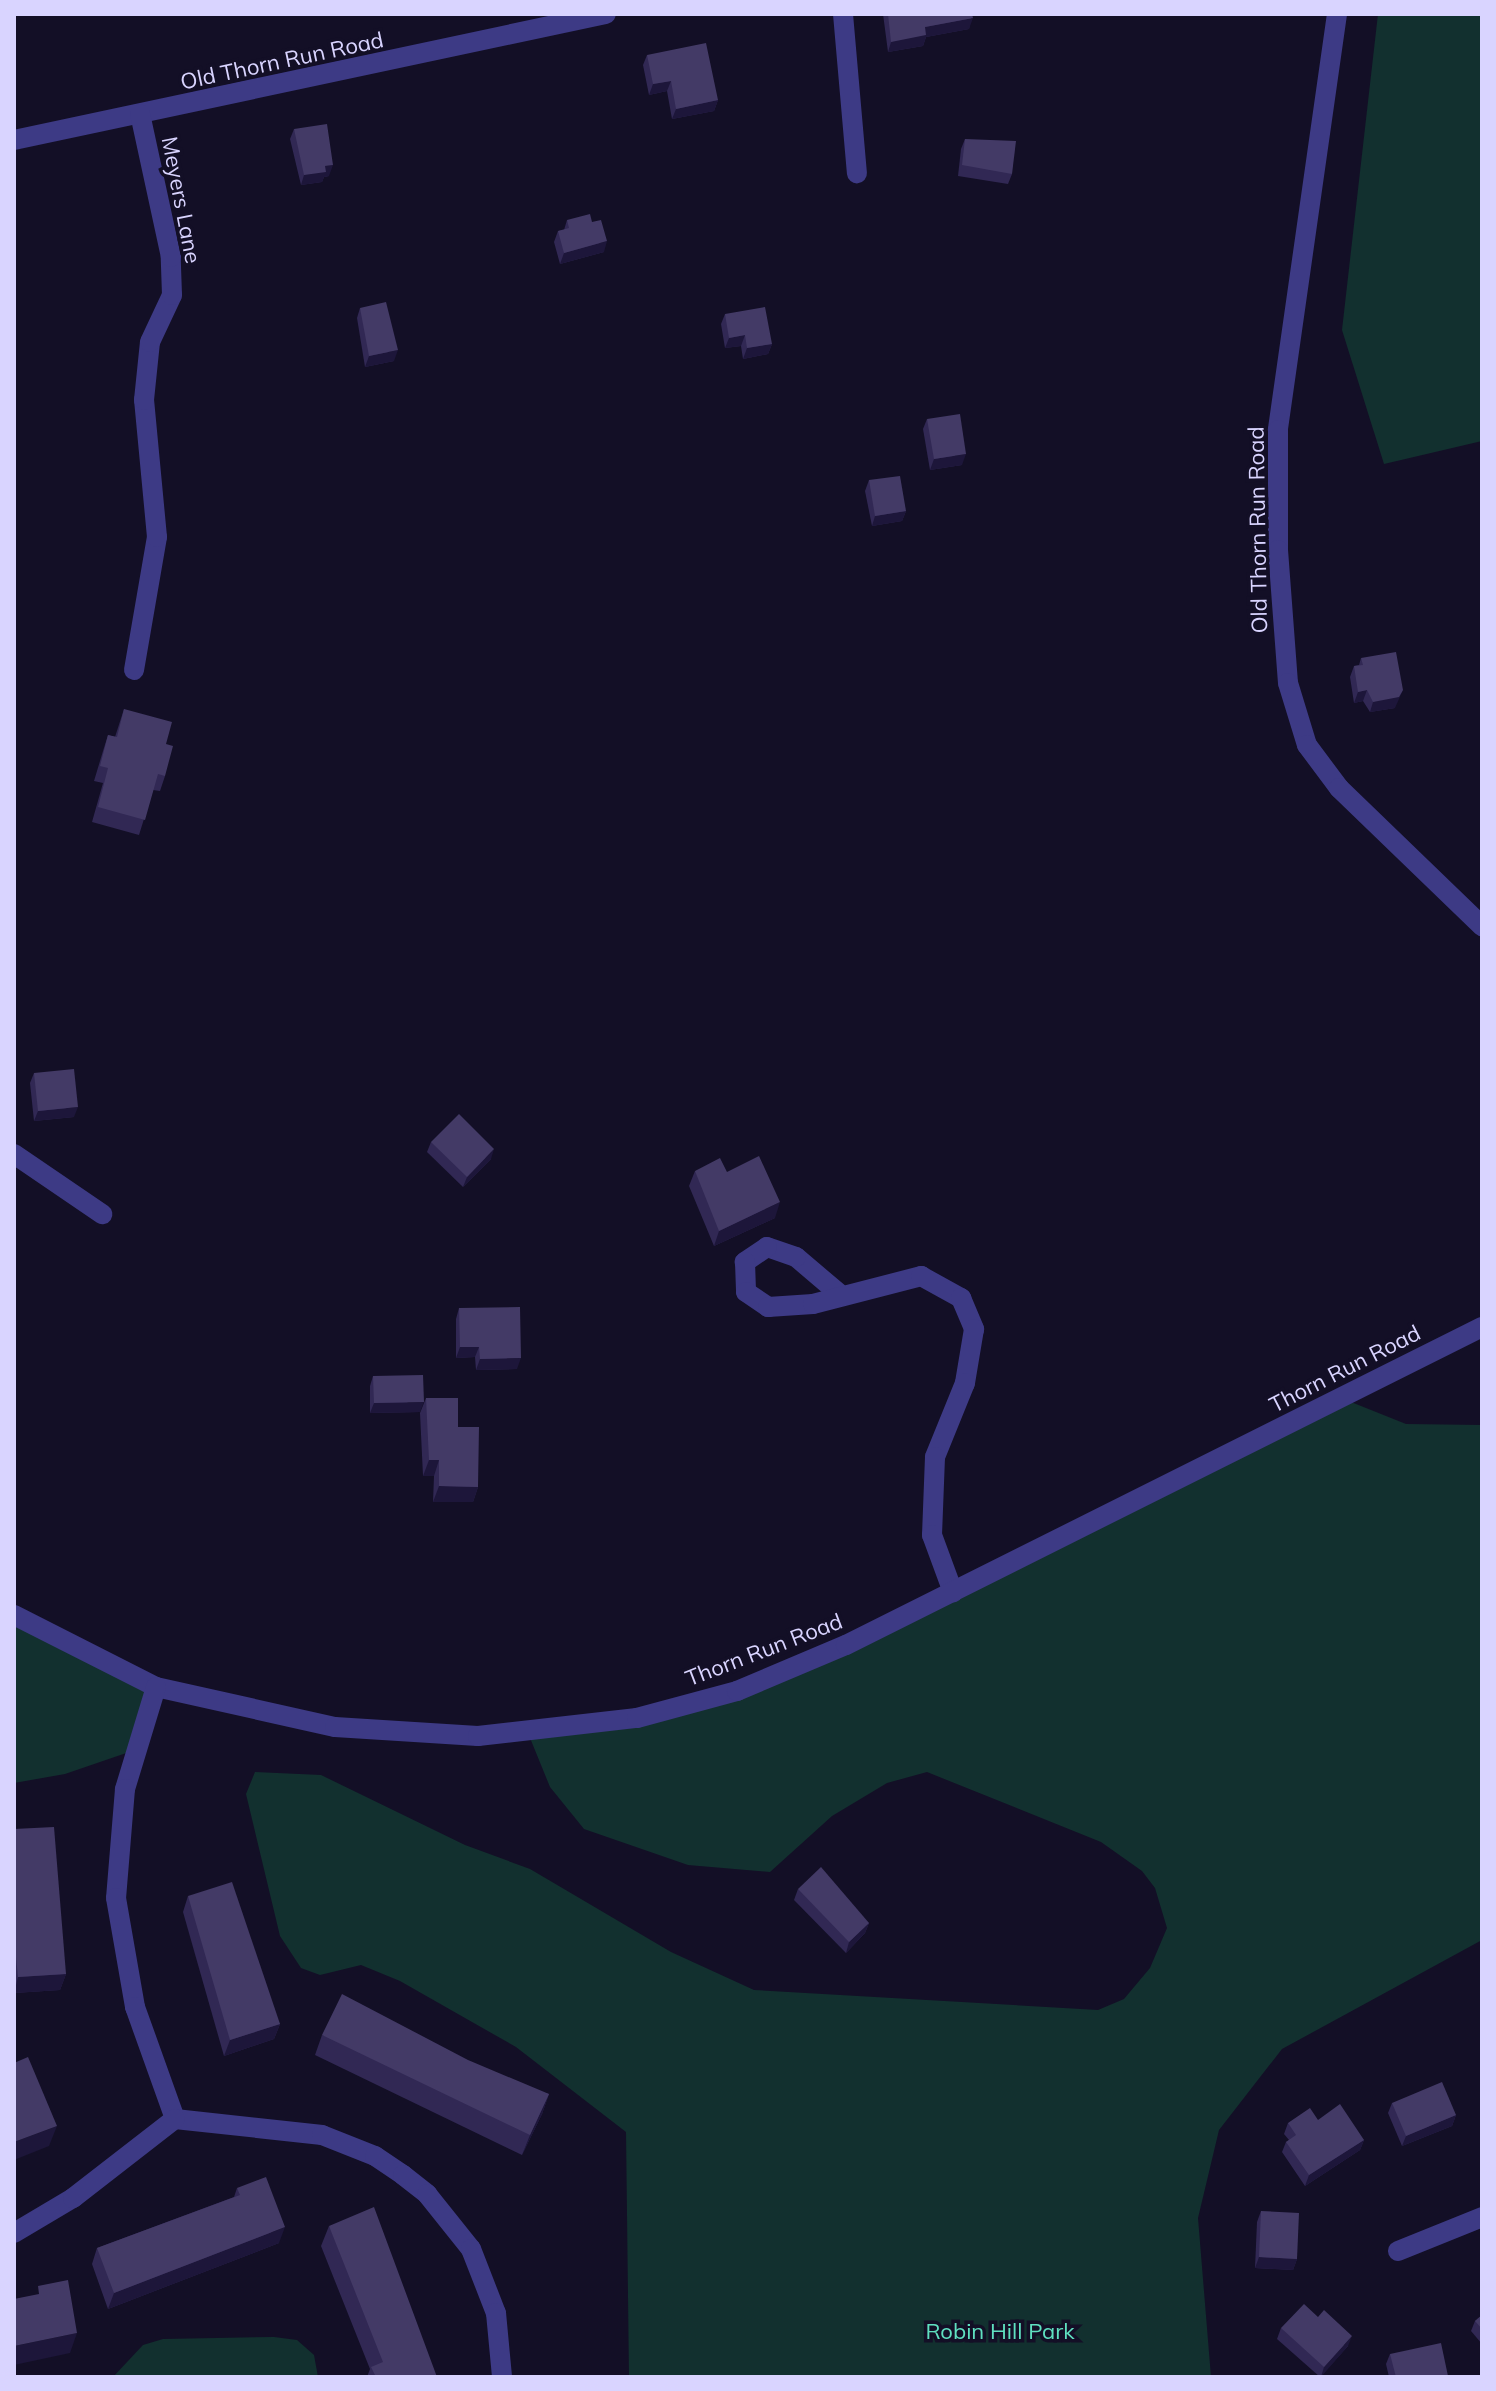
<!DOCTYPE html>
<style>
body{margin:0}
#map{position:relative;width:1496px;height:2391px;overflow:hidden;background:#130f26;font-family:Mulish,sans-serif}
div>[style]{position:absolute}
[style*='--x']{left:calc(var(--x)*1px);top:calc(var(--y)*1px);width:calc(var(--w)*1px);rotate:calc(var(--a)*1deg)}
.green>*{inset:0;background:#12302f}
.minor>*{height:20px;margin:-10px;padding:0 10px;transform-origin:10px;border-radius:10px;background:#3d3a85}
.wall>*{inset:0;background:#312854}
.shaded-wall>*{inset:0;background:#1d163a}
.building>*{inset:0;background:#433a66}
span{translate:-50% -50%;white-space:nowrap;text-align:center;line-height:1.15;-webkit-text-stroke:7px #130f26;paint-order:stroke}
.street-label{font-size:22px;color:#d9d4ff}
.park-label{font-size:22px;color:#5fe0c0}
.frame{position:absolute;inset:0;border:16px solid #d9d4ff;pointer-events:none}
</style>
<div id="map">
<div class="green">
<i style="clip-path:polygon(1378px 14px,1482px 14px,1482px 441px,1384px 464px,1342px 330px)"></i>
<i style="clip-path:polygon(1341px 1398px,1406px 1424px,1482px 1425px,1482px 1940px,1282px 2049px,1219px 2130px,1198px 2218px,1211px 2377px,629px 2377px,626px 2132px,516px 2047px,400px 1981px,361px 1965px,320px 1975px,301px 1968px,280px 1936px,246px 1794px,255px 1772px,321px 1775px,465px 1845px,530px 1869px,671px 1952px,754px 1990px,1098px 2010px,1124px 1999px,1150px 1968px,1167px 1928px,1155px 1888px,1142px 1871px,1101px 1842px,927px 1772px,887px 1783px,832px 1816px,770px 1872px,688px 1865px,584px 1829px,550px 1787px,528px 1733px,737px 1691px)"></i>
<i style="clip-path:polygon(14px 1615px,156px 1687px,135px 1750px,65px 1774px,14px 1783px)"></i>
<i style="clip-path:polygon(274px 2337px,297px 2340px,314px 2355px,318px 2377px,113px 2377px,143px 2345px,163px 2339px)"></i>
</div>
<div class="minor">
<i style="--x:843;--y:14;--w:160;--a:85"></i>
<i style="--x:1337;--y:14;--w:420;--a:98.1"></i>
<i style="--x:1278;--y:430;--w:120;--a:90"></i>
<i style="--x:1278;--y:550;--w:133;--a:85.7"></i>
<i style="--x:1288;--y:683;--w:65;--a:73"></i>
<i style="--x:1307;--y:745;--w:54;--a:53.3"></i>
<i style="--x:1339;--y:788;--w:199;--a:44"></i>
<i style="--x:14;--y:140;--w:605;--a:-12.02"></i>
<i style="--x:134;--y:670;--w:135;--a:-80.2"></i>
<i style="--x:157;--y:537;--w:138;--a:-95.4"></i>
<i style="--x:144;--y:400;--w:58;--a:-84.1"></i>
<i style="--x:150;--y:342;--w:52;--a:-64.9"></i>
<i style="--x:172;--y:295;--w:38;--a:-92"></i>
<i style="--x:171;--y:257;--w:146;--a:-102.2"></i>
<i style="--x:14;--y:1154;--w:107;--a:34.3"></i>
<i style="--x:842;--y:1296;--w:60;--a:-139.7"></i>
<i style="--x:796;--y:1257;--w:31;--a:-161"></i>
<i style="--x:767;--y:1247;--w:27;--a:146"></i>
<i style="--x:745;--y:1262;--w:30;--a:88"></i>
<i style="--x:746;--y:1292;--w:27;--a:34"></i>
<i style="--x:768;--y:1307;--w:45;--a:-3.8"></i>
<i style="--x:813;--y:1304;--w:112;--a:-14.5"></i>
<i style="--x:921;--y:1276;--w:46;--a:28.8"></i>
<i style="--x:961;--y:1298;--w:34;--a:67"></i>
<i style="--x:974;--y:1329;--w:55;--a:99.5"></i>
<i style="--x:965;--y:1383;--w:80;--a:112.1"></i>
<i style="--x:935;--y:1457;--w:78;--a:92.2"></i>
<i style="--x:932;--y:1535;--w:61;--a:69.8"></i>
<i style="--x:14;--y:1615;--w:159;--a:26.9"></i>
<i style="--x:156;--y:1687;--w:183;--a:12.6"></i>
<i style="--x:335;--y:1727;--w:143;--a:3.6"></i>
<i style="--x:478;--y:1736;--w:160;--a:-6.5"></i>
<i style="--x:637;--y:1718;--w:104;--a:-15.1"></i>
<i style="--x:737;--y:1691;--w:118;--a:-22.9"></i>
<i style="--x:846;--y:1645;--w:711;--a:-26.57"></i>
<i style="--x:156;--y:1687;--w:107;--a:106.9"></i>
<i style="--x:125;--y:1789;--w:109;--a:94.7"></i>
<i style="--x:116;--y:1898;--w:111;--a:80.1"></i>
<i style="--x:135;--y:2007;--w:119;--a:70.3"></i>
<i style="--x:175;--y:2119;--w:148;--a:6.2"></i>
<i style="--x:322;--y:2135;--w:57;--a:21.6"></i>
<i style="--x:375;--y:2156;--w:34;--a:34"></i>
<i style="--x:403;--y:2175;--w:31;--a:38"></i>
<i style="--x:427;--y:2194;--w:70;--a:51.3"></i>
<i style="--x:471;--y:2249;--w:69;--a:68.7"></i>
<i style="--x:496;--y:2313;--w:64;--a:84.6"></i>
<i style="--x:14;--y:2233;--w:69;--a:-30.7"></i>
<i style="--x:73;--y:2198;--w:129;--a:-37.8"></i>
<i style="--x:1398;--y:2251;--w:91;--a:-22"></i>
</div>
<div class="wall">
<i style="clip-path:polygon(883px 14px,972px 14px,969px 29px,926px 37px,923px 46px,888px 52px)"></i>
<i style="clip-path:polygon(647px 55px,718px 100px,714px 111px,672px 119px,667px 91px,649px 95px,643px 65px)"></i>
<i style="clip-path:polygon(294px 129px,329px 176px,324px 177px,322px 182px,301px 185px,290px 139px)"></i>
<i style="clip-path:polygon(965px 139px,1012px 174px,1008px 184px,958px 176px,961px 149px)"></i>
<i style="clip-path:polygon(567px 220px,592px 222px,604px 252px,560px 264px,554px 242px,558px 231px,564px 230px)"></i>
<i style="clip-path:polygon(360px 308px,394px 361px,365px 367px,357px 318px)"></i>
<i style="clip-path:polygon(725px 314px,772px 344px,768px 354px,743px 359px,741px 346px,725px 348px,721px 324px)"></i>
<i style="clip-path:polygon(927px 419px,962px 465px,930px 470px,923px 429px)"></i>
<i style="clip-path:polygon(869px 480px,906px 511px,902px 521px,872px 526px,865px 491px)"></i>
<i style="clip-path:polygon(1361px 658px,1395px 708px,1370px 712px,1363px 701px,1354px 703px,1350px 677px,1354px 666px,1359px 665px)"></i>
<i style="clip-path:polygon(124px 709px,166px 744px,165px 776px,160px 791px,153px 790px,139px 835px,92px 822px,103px 783px,94px 781px,103px 751px,108px 735px,115px 737px)"></i>
<i style="clip-path:polygon(34px 1073px,74px 1117px,34px 1121px,30px 1083px)"></i>
<i style="clip-path:polygon(431px 1142px,491px 1159px,463px 1187px,427px 1152px)"></i>
<i style="clip-path:polygon(695px 1171px,727px 1172px,775px 1218px,714px 1246px,689px 1186px)"></i>
<i style="clip-path:polygon(459px 1308px,517px 1369px,476px 1370px,475px 1357px,456px 1358px,456px 1319px)"></i>
<i style="clip-path:polygon(373px 1376px,420px 1412px,370px 1413px,370px 1386px)"></i>
<i style="clip-path:polygon(426px 1398px,458px 1427px,478px 1487px,473px 1502px,433px 1502px,434px 1476px,423px 1476px,420px 1413px)"></i>
<i style="clip-path:polygon(14px 1829px,66px 1974px,60px 1990px,14px 1993px)"></i>
<i style="clip-path:polygon(798px 1889px,869px 1923px,865px 1933px,846px 1953px,794px 1900px)"></i>
<i style="clip-path:polygon(188px 1896px,280px 2024px,274px 2039px,224px 2056px,183px 1912px)"></i>
<i style="clip-path:polygon(322px 2035px,549px 2094px,542px 2114px,522px 2155px,315px 2055px)"></i>
<i style="clip-path:polygon(1392px 2103px,1456px 2115px,1452px 2126px,1402px 2146px,1388px 2113px)"></i>
<i style="clip-path:polygon(1318px 2120px,1364px 2140px,1360px 2150px,1305px 2186px,1282px 2152px,1286px 2142px,1289px 2140px,1284px 2134px,1288px 2123px)"></i>
<i style="clip-path:polygon(237px 2188px,279px 2243px,108px 2309px,92px 2264px,97px 2248px,234px 2197px)"></i>
<i style="clip-path:polygon(1261px 2211px,1297px 2259px,1293px 2270px,1255px 2268px,1257px 2222px)"></i>
<i style="clip-path:polygon(329px 2226px,437px 2377px,367px 2377px,370px 2369px,321px 2246px)"></i>
<i style="clip-path:polygon(1482px 2315px,1482px 2344px,1471px 2331px,1475px 2321px)"></i>
<i style="clip-path:polygon(1281px 2328px,1348px 2346px,1320px 2377px,1277px 2339px)"></i>
<i style="clip-path:polygon(1390px 2354px,1447px 2377px,1389px 2377px,1386px 2364px)"></i>
</div>
<div class="shaded-wall">
<i style="clip-path:polygon(973px 18px,969px 29px,926px 37px,923px 46px,888px 52px,891px 42px,925px 27px)"></i>
<i style="clip-path:polygon(671px 81px,667px 91px,649px 95px,653px 84px)"></i>
<i style="clip-path:polygon(718px 100px,714px 111px,672px 119px,676px 109px)"></i>
<i style="clip-path:polygon(333px 165px,329px 176px,324px 177px,322px 182px,301px 185px,304px 175px,325px 166px)"></i>
<i style="clip-path:polygon(607px 241px,604px 252px,560px 264px,564px 253px)"></i>
<i style="clip-path:polygon(745px 335px,741px 346px,725px 348px,729px 338px)"></i>
<i style="clip-path:polygon(772px 344px,768px 354px,743px 359px,747px 348px)"></i>
<i style="clip-path:polygon(398px 350px,394px 361px,365px 367px,369px 356px)"></i>
<i style="clip-path:polygon(966px 454px,962px 465px,930px 470px,934px 459px)"></i>
<i style="clip-path:polygon(906px 511px,902px 521px,872px 526px,875px 516px)"></i>
<i style="clip-path:polygon(1367px 690px,1363px 701px,1354px 703px,1358px 692px)"></i>
<i style="clip-path:polygon(1403px 690px,1395px 708px,1370px 712px,1373px 702px)"></i>
<i style="clip-path:polygon(78px 1107px,74px 1117px,34px 1121px,38px 1111px)"></i>
<i style="clip-path:polygon(494px 1149px,491px 1159px,463px 1187px,467px 1177px)"></i>
<i style="clip-path:polygon(780px 1202px,775px 1218px,714px 1246px,719px 1231px)"></i>
<i style="clip-path:polygon(460px 1347px,479px 1347px,475px 1357px,456px 1358px)"></i>
<i style="clip-path:polygon(521px 1358px,517px 1369px,476px 1370px,480px 1359px)"></i>
<i style="clip-path:polygon(424px 1402px,420px 1412px,370px 1413px,374px 1403px)"></i>
<i style="clip-path:polygon(429px 1460px,439px 1460px,434px 1476px,423px 1476px)"></i>
<i style="clip-path:polygon(439px 1486px,478px 1487px,473px 1502px,433px 1502px)"></i>
<i style="clip-path:polygon(869px 1923px,865px 1933px,846px 1953px,849px 1942px)"></i>
<i style="clip-path:polygon(66px 1974px,60px 1990px,14px 1993px,18px 1977px)"></i>
<i style="clip-path:polygon(280px 2024px,274px 2039px,224px 2056px,230px 2040px)"></i>
<i style="clip-path:polygon(549px 2094px,542px 2114px,522px 2155px,530px 2135px)"></i>
<i style="clip-path:polygon(1456px 2115px,1452px 2126px,1402px 2146px,1406px 2136px)"></i>
<i style="clip-path:polygon(57px 2126px,49px 2146px,14px 2160px,14px 2142px)"></i>
<i style="clip-path:polygon(1364px 2140px,1360px 2150px,1305px 2186px,1309px 2175px)"></i>
<i style="clip-path:polygon(285px 2227px,279px 2243px,108px 2309px,114px 2293px)"></i>
<i style="clip-path:polygon(1259px 2257px,1297px 2259px,1293px 2270px,1255px 2268px)"></i>
<i style="clip-path:polygon(77px 2333px,70px 2353px,14px 2365px,14px 2346px)"></i>
<i style="clip-path:polygon(1352px 2336px,1348px 2346px,1321px 2377px,1324px 2367px)"></i>
</div>
<div class="building">
<i style="clip-path:polygon(888px 14px,972px 14px,973px 18px,925px 27px,926px 35px,891px 42px)"></i>
<i style="clip-path:polygon(706px 43px,718px 100px,676px 109px,671px 81px,653px 84px,647px 55px)"></i>
<i style="clip-path:polygon(327px 124px,333px 165px,325px 166px,326px 172px,304px 175px,294px 129px)"></i>
<i style="clip-path:polygon(965px 139px,1016px 141px,1012px 174px,962px 165px)"></i>
<i style="clip-path:polygon(590px 214px,592px 222px,601px 220px,607px 241px,564px 253px,558px 231px,569px 228px,567px 220px)"></i>
<i style="clip-path:polygon(386px 302px,398px 350px,369px 356px,360px 308px)"></i>
<i style="clip-path:polygon(765px 307px,772px 344px,747px 348px,745px 335px,729px 338px,725px 314px)"></i>
<i style="clip-path:polygon(960px 414px,966px 454px,934px 459px,927px 419px)"></i>
<i style="clip-path:polygon(900px 476px,906px 511px,875px 516px,869px 480px)"></i>
<i style="clip-path:polygon(1396px 652px,1403px 690px,1399px 697px,1373px 702px,1367px 690px,1358px 692px,1354px 666px,1363px 665px,1361px 658px)"></i>
<i style="clip-path:polygon(124px 709px,172px 722px,166px 744px,173px 746px,165px 776px,158px 774px,145px 820px,98px 807px,108px 768px,100px 766px,108px 735px,117px 737px)"></i>
<i style="clip-path:polygon(74px 1069px,78px 1107px,38px 1111px,34px 1073px)"></i>
<i style="clip-path:polygon(459px 1114px,494px 1149px,467px 1177px,431px 1142px)"></i>
<i style="clip-path:polygon(759px 1156px,780px 1202px,719px 1231px,695px 1171px,720px 1158px,727px 1172px)"></i>
<i style="clip-path:polygon(520px 1307px,521px 1358px,480px 1359px,479px 1347px,460px 1347px,459px 1308px)"></i>
<i style="clip-path:polygon(423px 1375px,424px 1402px,374px 1403px,373px 1376px)"></i>
<i style="clip-path:polygon(426px 1398px,458px 1398px,458px 1427px,479px 1427px,478px 1487px,439px 1486px,439px 1460px,429px 1460px)"></i>
<i style="clip-path:polygon(54px 1827px,66px 1974px,18px 1977px,14px 1938px,14px 1829px)"></i>
<i style="clip-path:polygon(821px 1867px,869px 1923px,849px 1942px,798px 1889px)"></i>
<i style="clip-path:polygon(232px 1882px,280px 2024px,230px 2040px,188px 1896px)"></i>
<i style="clip-path:polygon(342px 1994px,468px 2060px,549px 2094px,530px 2135px,322px 2035px)"></i>
<i style="clip-path:polygon(28px 2057px,57px 2126px,14px 2142px,14px 2063px)"></i>
<i style="clip-path:polygon(1442px 2082px,1456px 2115px,1406px 2136px,1392px 2103px)"></i>
<i style="clip-path:polygon(1340px 2104px,1364px 2140px,1309px 2175px,1286px 2142px,1296px 2135px,1288px 2123px,1310px 2108px,1318px 2120px)"></i>
<i style="clip-path:polygon(266px 2177px,285px 2227px,114px 2293px,97px 2248px,240px 2195px,237px 2188px)"></i>
<i style="clip-path:polygon(374px 2207px,437px 2377px,376px 2377px,371px 2367px,383px 2362px,329px 2226px)"></i>
<i style="clip-path:polygon(1261px 2211px,1299px 2213px,1297px 2259px,1259px 2257px)"></i>
<i style="clip-path:polygon(68px 2280px,77px 2333px,14px 2346px,14px 2299px,39px 2294px,38px 2286px)"></i>
<i style="clip-path:polygon(1304px 2304px,1318px 2317px,1324px 2310px,1352px 2336px,1324px 2367px,1281px 2328px)"></i>
<i style="clip-path:polygon(1482px 2315px,1482px 2329px,1475px 2321px)"></i>
<i style="clip-path:polygon(1441px 2343px,1448px 2376px,1396px 2377px,1390px 2354px)"></i>
</div>
<div class="street-label">
<span style="left:282px;top:61px;rotate:-12deg">Old Thorn Run Road</span>
<span style="left:181px;top:200px;rotate:79deg">Meyers Lane</span>
<span style="left:1258px;top:530px;rotate:-91deg">Old Thorn Run Road</span>
<span style="left:1345px;top:1369px;rotate:-27deg">Thorn Run Road</span>
<span style="left:764px;top:1650px;rotate:-21deg">Thorn Run Road</span>
</div>
<div class="park-label">
<span style="left:1000px;top:2332px">Robin Hill Park</span>
</div>
<div class="frame"></div>
</div>
